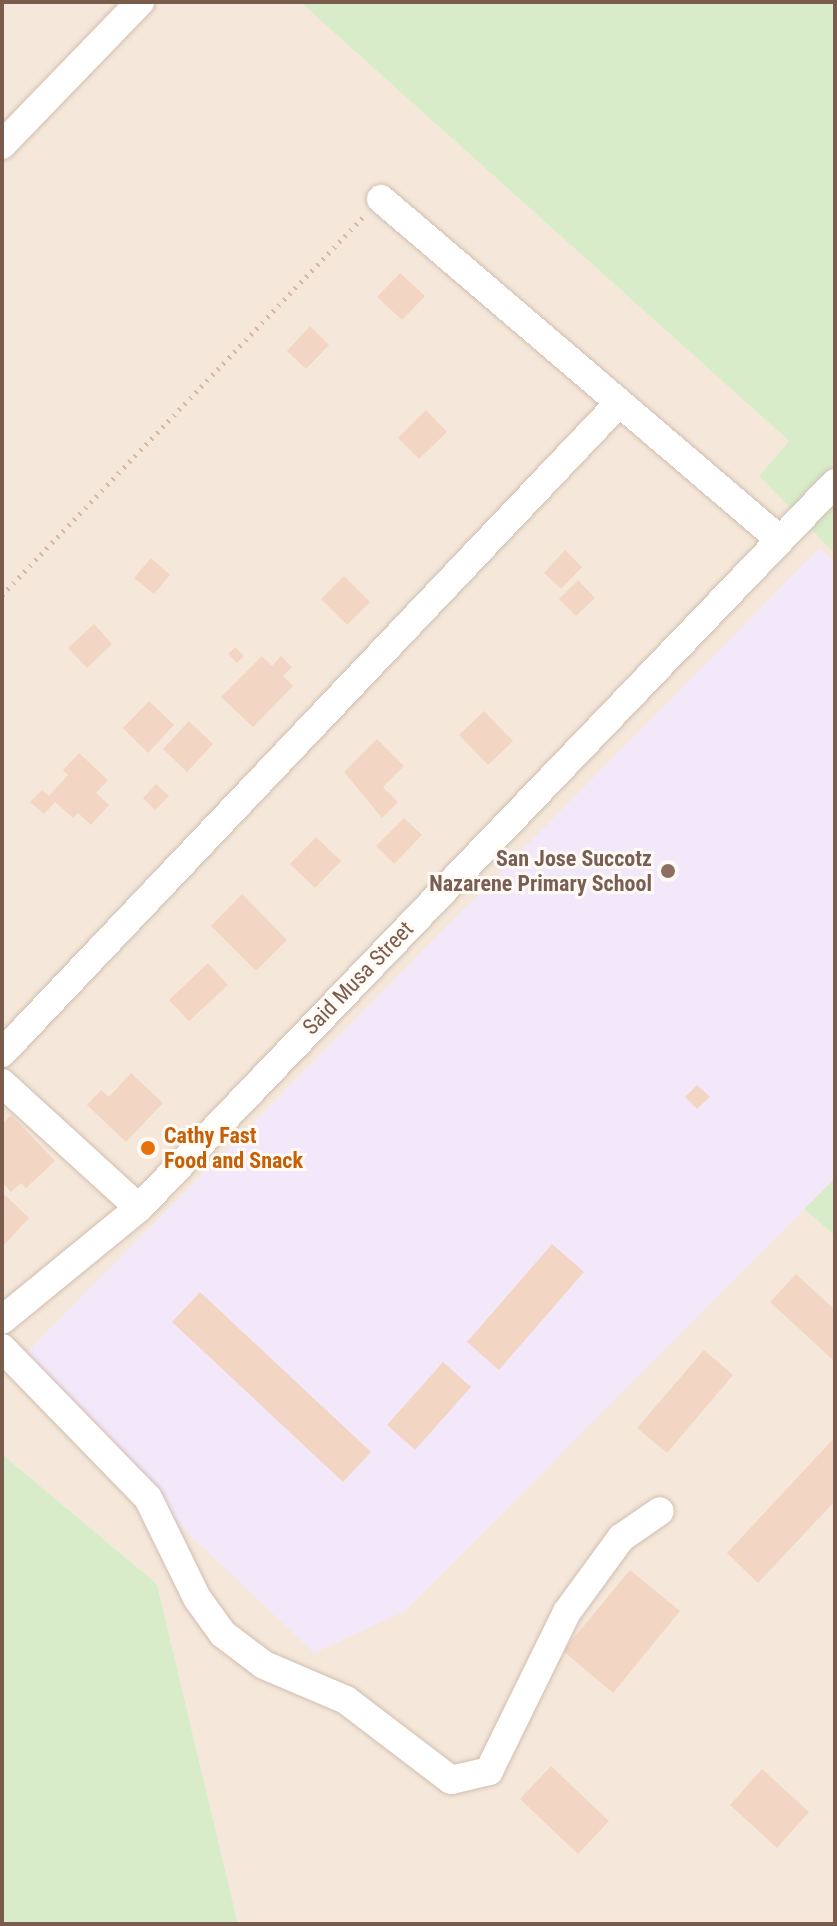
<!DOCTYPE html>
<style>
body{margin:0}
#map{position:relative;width:837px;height:1926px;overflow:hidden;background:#fdf6ec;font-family:"Roboto Condensed",sans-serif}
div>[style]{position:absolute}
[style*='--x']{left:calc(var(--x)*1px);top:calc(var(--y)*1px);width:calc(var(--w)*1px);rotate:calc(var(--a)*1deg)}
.residential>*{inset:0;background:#f5e8da}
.education>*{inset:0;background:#f3e8fa}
.green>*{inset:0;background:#d8ecc9}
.building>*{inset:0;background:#f3d5c3}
.path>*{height:5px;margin-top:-2.5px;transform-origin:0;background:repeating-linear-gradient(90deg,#d9b8a5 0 2px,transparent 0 8px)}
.roads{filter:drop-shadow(0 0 2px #d1beb0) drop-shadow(0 0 2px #d1beb0)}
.minor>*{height:28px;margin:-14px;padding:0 14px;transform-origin:14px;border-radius:14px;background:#fff}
.dots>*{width:22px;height:22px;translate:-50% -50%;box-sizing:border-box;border:4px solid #fffaf3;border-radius:50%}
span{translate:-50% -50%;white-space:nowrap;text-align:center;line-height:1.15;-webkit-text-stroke:6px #fffaf3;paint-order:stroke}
.education-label{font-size:22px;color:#785e54;font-weight:700}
.right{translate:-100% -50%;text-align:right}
.street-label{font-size:22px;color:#7a5c4d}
.food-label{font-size:22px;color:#c56008;font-weight:700}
.left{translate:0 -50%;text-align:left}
.frame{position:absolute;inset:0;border:4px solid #7a5c4d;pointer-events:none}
</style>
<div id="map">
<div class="residential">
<i style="clip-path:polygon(2px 2px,300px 2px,789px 441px,759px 476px,835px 554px,835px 1178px,804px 1209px,835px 1236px,835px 1924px,238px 1924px,157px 1584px,2px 1454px)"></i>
</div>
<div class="education">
<i style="clip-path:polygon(820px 548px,835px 563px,835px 1178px,405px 1611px,314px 1653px,13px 1366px)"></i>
</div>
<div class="green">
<i style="clip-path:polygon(300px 2px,835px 2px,835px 554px,759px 476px,789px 441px)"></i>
<i style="clip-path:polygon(835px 1178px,835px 1236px,804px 1209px)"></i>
<i style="clip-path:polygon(2px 1454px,157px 1584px,238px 1924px,2px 1924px)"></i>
</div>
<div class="building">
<i style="clip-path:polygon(400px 273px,425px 296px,402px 320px,377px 297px)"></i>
<i style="clip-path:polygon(310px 326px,329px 345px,306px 369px,287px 351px)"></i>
<i style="clip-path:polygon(426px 410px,447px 432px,419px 459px,398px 438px)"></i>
<i style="clip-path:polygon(565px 550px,582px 567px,561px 589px,544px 573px)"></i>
<i style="clip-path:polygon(151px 558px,170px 575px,154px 594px,134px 578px)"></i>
<i style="clip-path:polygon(344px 576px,370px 602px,347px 625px,321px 599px)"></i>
<i style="clip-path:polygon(578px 580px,595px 598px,576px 616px,559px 599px)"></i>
<i style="clip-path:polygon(94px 624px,112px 644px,87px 668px,68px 648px)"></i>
<i style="clip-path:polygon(235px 647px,244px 656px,237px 663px,228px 654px)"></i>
<i style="clip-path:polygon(262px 656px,272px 666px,281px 656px,292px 667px,283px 676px,293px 686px,253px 727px,221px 697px)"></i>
<i style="clip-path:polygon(149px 701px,174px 725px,148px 753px,123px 728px)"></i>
<i style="clip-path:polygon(484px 711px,513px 741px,488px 765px,459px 735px)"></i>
<i style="clip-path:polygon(189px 721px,213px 744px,187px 772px,163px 749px)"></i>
<i style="clip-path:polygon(377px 739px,404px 766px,383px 787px,398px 802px,382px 818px,344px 772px)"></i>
<i style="clip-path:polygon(79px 753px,108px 780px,96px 793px,109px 805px,91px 825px,78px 813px,73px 818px,55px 802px,44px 814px,30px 802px,42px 790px,49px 796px,68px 775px,63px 770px)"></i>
<i style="clip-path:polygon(156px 784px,169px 796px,155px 810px,143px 798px)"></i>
<i style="clip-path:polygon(404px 818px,422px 835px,394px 864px,376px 846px)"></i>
<i style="clip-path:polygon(316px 837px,341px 861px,315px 888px,290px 864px)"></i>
<i style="clip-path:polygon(242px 894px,287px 940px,256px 971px,211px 926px)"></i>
<i style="clip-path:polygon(208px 963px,228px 985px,189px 1021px,169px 1000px)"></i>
<i style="clip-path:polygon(131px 1073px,163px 1103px,126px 1142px,87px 1105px,101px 1090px,109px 1097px)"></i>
<i style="clip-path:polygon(697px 1085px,710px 1097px,697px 1109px,685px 1097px)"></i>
<i style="clip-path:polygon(11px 1115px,55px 1161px,26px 1188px,21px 1183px,11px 1192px,2px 1182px,2px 1124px)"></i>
<i style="clip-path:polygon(5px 1195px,29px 1218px,4px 1245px,2px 1199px)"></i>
<i style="clip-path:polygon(552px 1244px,584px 1272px,499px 1370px,467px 1342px)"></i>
<i style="clip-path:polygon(796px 1274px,835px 1310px,835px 1362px,770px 1302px)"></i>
<i style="clip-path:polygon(200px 1292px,371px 1452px,343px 1482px,172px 1322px)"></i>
<i style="clip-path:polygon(704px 1350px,733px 1375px,667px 1453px,637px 1428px)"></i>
<i style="clip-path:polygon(443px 1362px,471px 1387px,415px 1450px,387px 1425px)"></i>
<i style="clip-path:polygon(835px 1437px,835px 1501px,758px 1583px,727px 1553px)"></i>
<i style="clip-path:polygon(630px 1570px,680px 1611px,613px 1693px,563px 1651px)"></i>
<i style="clip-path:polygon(551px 1766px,609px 1821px,578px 1854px,520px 1799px)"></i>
<i style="clip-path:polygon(762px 1769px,809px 1812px,777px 1848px,730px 1805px)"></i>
</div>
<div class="path">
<i style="--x:2;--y:595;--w:523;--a:-46.32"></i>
</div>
<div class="roads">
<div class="minor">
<i style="--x:2;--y:145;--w:199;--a:-46"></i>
<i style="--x:381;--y:199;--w:523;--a:40.51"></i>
<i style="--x:2;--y:1053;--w:896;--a:-46.49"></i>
<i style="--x:2;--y:1083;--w:185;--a:42.4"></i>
<i style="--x:2;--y:1320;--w:177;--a:-39.3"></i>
<i style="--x:139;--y:1208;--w:1005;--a:-46.17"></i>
<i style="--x:2;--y:1348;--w:209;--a:45.8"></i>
<i style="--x:148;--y:1498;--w:111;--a:63.9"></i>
<i style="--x:197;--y:1598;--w:44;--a:54.2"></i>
<i style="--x:223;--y:1634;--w:51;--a:37.1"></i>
<i style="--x:264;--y:1665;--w:89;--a:23.1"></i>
<i style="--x:346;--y:1700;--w:132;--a:37.3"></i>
<i style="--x:451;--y:1780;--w:39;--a:-13"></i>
<i style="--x:489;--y:1771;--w:177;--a:-63.9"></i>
<i style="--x:567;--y:1612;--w:92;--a:-53.9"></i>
<i style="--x:621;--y:1538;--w:47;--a:-34.7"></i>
</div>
</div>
<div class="dots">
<i style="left:668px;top:871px;background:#8d6e63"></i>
<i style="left:148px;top:1148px;background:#e8710a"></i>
</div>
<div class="education-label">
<span class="right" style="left:652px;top:871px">San Jose Succotz<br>Nazarene Primary School</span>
</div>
<div class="street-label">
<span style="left:358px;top:978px;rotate:-46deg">Said Musa Street</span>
</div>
<div class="food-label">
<span class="left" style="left:164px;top:1148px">Cathy Fast<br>Food and Snack</span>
</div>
<div class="frame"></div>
</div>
